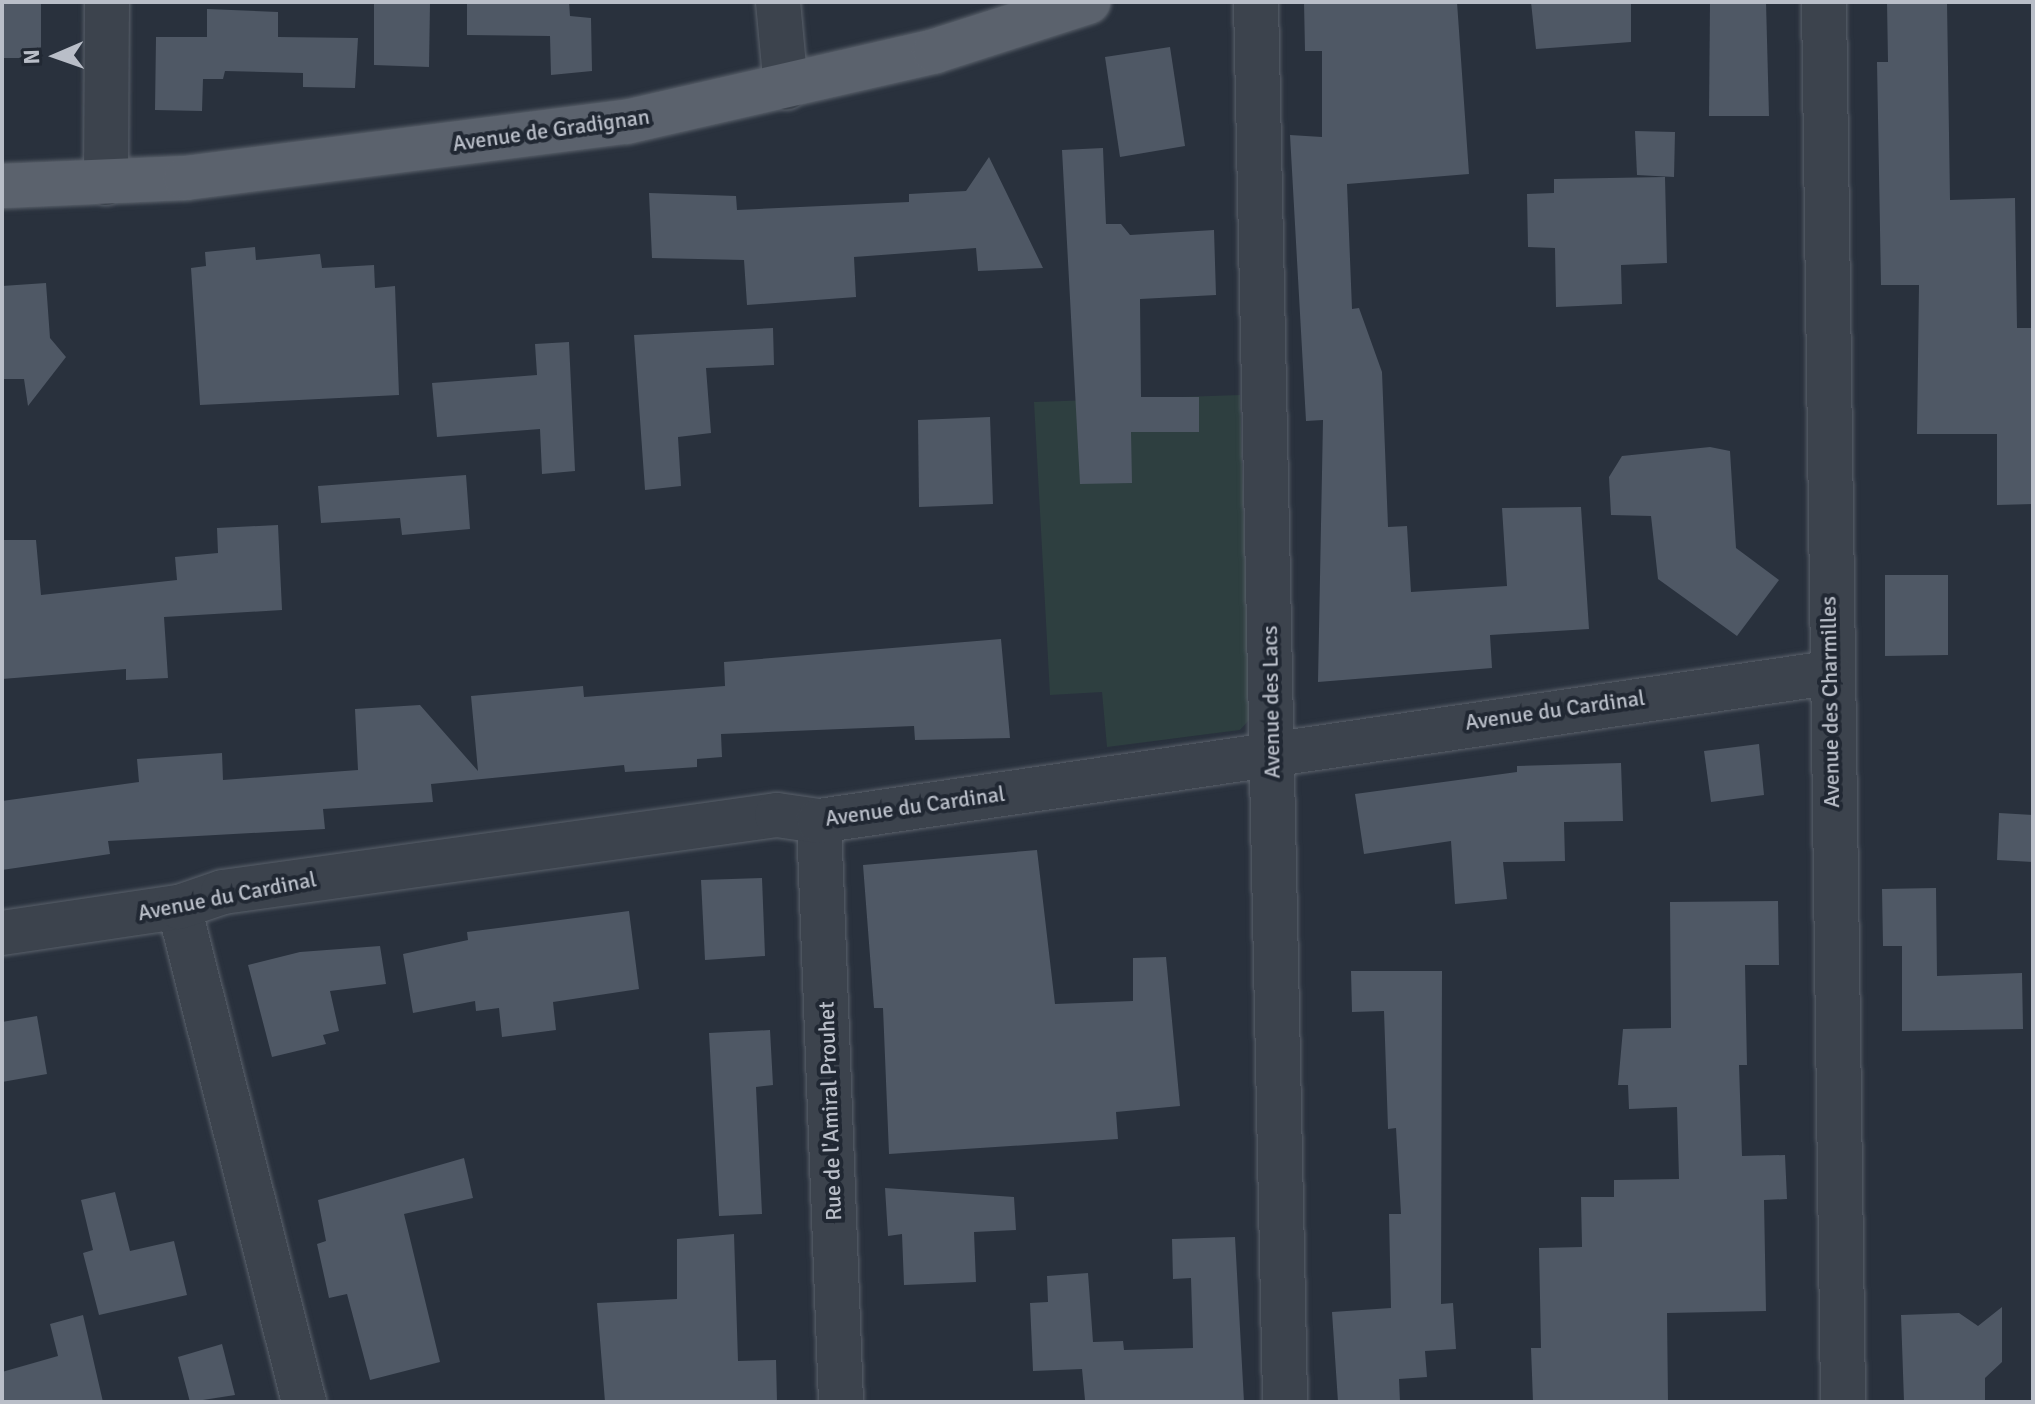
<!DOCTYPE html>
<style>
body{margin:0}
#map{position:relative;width:2035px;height:1404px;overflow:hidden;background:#29313d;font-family:Signika,sans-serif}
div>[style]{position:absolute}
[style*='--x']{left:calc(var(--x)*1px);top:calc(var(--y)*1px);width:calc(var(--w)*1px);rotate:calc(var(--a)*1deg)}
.green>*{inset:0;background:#2e3f40}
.building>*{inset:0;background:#4f5865}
.roads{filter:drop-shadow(0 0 2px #5a616b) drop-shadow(0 0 2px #5a616b)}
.minor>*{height:44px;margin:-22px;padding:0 22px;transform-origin:22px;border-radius:22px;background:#3c434d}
.major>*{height:44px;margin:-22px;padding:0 22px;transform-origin:22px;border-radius:22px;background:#5b626d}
span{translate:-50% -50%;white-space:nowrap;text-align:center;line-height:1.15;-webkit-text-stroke:8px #212833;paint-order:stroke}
.street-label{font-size:22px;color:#b9bec8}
.frame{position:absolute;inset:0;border:4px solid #b9bec8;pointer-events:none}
.north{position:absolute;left:16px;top:16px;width:80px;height:80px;-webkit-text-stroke:6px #212833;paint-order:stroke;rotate:268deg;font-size:22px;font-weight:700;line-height:32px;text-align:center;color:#b9bec8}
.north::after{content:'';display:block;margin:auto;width:28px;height:36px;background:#b9bec8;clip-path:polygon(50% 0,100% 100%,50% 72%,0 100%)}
</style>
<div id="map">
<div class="green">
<i style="clip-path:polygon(1240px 395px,1250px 719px,1240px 730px,1107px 747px,1102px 692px,1050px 695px,1034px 402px)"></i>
</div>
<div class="building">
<i style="clip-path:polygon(2px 2px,41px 2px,41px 58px,2px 58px)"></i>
<i style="clip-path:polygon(374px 2px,430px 2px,429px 67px,374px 65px)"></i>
<i style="clip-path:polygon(467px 2px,569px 2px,570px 16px,591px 18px,592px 71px,551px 75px,550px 36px,467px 35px)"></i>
<i style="clip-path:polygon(1304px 2px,1457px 2px,1469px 174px,1347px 184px,1352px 309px,1359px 308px,1382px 372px,1388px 527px,1407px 526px,1411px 592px,1507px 586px,1502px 508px,1581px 507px,1589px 629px,1490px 635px,1492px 668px,1318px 682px,1323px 420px,1306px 421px,1290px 135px,1322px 137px,1322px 51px,1305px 51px)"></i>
<i style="clip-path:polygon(1531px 2px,1631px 2px,1631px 42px,1536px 49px)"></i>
<i style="clip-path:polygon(1710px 2px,1766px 2px,1769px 116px,1709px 116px)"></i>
<i style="clip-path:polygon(1887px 2px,1947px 2px,1950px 200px,2015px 198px,2017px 328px,2033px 328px,2033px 504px,1997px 505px,1997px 434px,1917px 434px,1919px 285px,1881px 285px,1877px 62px,1888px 62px)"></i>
<i style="clip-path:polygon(207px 9px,278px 12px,278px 37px,358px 38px,355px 88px,303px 87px,303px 73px,225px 71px,223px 79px,203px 79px,202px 111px,155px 110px,156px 37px,207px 37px)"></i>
<i style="clip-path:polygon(1170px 47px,1185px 146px,1120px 157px,1105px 57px)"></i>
<i style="clip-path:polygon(1635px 131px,1675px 132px,1674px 177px,1637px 175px)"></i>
<i style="clip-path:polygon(1103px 148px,1106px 224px,1121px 224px,1130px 235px,1214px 230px,1216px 295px,1140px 299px,1141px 397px,1199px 397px,1199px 432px,1131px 432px,1132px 483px,1080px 484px,1062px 150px)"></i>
<i style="clip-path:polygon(989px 157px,1043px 268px,978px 271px,976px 248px,854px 257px,856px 297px,747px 305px,744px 260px,652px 258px,649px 193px,736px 196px,737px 210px,909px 202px,909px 194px,966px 191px)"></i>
<i style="clip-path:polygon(1665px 177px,1667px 263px,1621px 265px,1622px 304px,1556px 307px,1555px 248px,1528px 247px,1527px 194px,1554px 193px,1554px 179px)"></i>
<i style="clip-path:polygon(255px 247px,256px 260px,320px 254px,322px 268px,374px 265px,375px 288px,395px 286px,399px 395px,200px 405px,191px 268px,206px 266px,205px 252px)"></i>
<i style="clip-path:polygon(46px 283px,50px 338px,66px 357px,28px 406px,24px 379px,3px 379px,2px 286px)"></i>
<i style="clip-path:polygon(773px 328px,774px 365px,706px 368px,711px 433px,678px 437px,681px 486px,645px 490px,634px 335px)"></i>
<i style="clip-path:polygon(569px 342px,575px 471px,542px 474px,540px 429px,437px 437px,432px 383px,537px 375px,535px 344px)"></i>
<i style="clip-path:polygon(990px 417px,993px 504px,919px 507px,918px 420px)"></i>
<i style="clip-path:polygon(1710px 447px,1730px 451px,1736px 548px,1779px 580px,1737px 636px,1658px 579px,1651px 516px,1611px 515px,1609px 477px,1622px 456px)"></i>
<i style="clip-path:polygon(466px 475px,470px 529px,402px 535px,400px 518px,321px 523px,318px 486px)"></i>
<i style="clip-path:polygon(278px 525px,282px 610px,164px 617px,168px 678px,126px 680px,126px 669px,2px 679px,2px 540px,36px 540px,41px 595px,177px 580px,175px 557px,218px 553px,217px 528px)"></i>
<i style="clip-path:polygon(1885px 575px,1948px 575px,1948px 655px,1885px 656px)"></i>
<i style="clip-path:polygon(1001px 639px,1010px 738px,915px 740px,914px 726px,721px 734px,722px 757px,697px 759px,697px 767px,625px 772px,624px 765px,431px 784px,433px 802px,323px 809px,325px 829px,108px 841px,110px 854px,2px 870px,2px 801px,139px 782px,137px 759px,222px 753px,223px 780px,358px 770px,355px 709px,420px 705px,478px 771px,471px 696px,583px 686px,584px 697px,725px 686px,724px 662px)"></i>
<i style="clip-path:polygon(1759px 744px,1764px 795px,1711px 802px,1704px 751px)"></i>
<i style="clip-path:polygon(1621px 763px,1623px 821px,1564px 822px,1565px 861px,1503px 862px,1507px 899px,1455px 904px,1451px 841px,1364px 854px,1355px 794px,1517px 772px,1517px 766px)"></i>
<i style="clip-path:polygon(1999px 813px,2033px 815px,2033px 862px,1997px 860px)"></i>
<i style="clip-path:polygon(1037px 850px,1055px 1004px,1133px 1001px,1133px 958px,1166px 957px,1180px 1106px,1116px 1112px,1118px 1139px,889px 1154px,883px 1008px,874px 1008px,863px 865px)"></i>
<i style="clip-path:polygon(762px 878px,765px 956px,705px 960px,701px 880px)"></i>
<i style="clip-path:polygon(1936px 888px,1937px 976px,2022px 973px,2023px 1029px,1902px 1031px,1902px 946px,1883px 946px,1882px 889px)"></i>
<i style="clip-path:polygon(1778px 901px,1779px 965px,1745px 965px,1747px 1065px,1739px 1065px,1742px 1156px,1785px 1155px,1787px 1199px,1764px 1200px,1766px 1311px,1667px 1313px,1668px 1402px,1533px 1402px,1531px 1348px,1541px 1348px,1539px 1248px,1582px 1247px,1581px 1197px,1614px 1197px,1614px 1180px,1679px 1179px,1677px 1107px,1629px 1109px,1628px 1085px,1618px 1085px,1623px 1029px,1671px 1028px,1670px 902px)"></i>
<i style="clip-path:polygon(629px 911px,639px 989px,553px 1002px,556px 1030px,502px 1037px,499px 1008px,476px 1011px,475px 1001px,413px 1013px,403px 954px,468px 940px,467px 932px)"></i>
<i style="clip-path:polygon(380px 946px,386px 984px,330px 991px,339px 1031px,323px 1035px,326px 1044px,272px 1057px,248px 965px,300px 952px)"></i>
<i style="clip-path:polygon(1351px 971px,1442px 971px,1441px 1304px,1453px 1303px,1456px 1349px,1425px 1351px,1427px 1377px,1399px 1379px,1400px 1402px,1338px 1402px,1332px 1312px,1391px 1308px,1389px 1214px,1401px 1214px,1396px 1128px,1388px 1129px,1384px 1011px,1352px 1012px)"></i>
<i style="clip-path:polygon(37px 1016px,47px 1074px,2px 1082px,2px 1022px)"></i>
<i style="clip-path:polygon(770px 1030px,773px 1085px,756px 1087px,762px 1214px,719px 1216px,709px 1033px)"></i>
<i style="clip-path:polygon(464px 1158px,473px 1198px,404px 1214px,440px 1362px,370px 1380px,347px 1294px,329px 1298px,317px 1244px,326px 1241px,318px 1200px)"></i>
<i style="clip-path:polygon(885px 1188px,1014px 1197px,1016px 1230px,974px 1232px,976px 1282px,904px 1285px,902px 1234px,888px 1236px)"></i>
<i style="clip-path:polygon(115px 1192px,130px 1251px,174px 1241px,187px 1295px,99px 1315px,83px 1253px,93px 1250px,81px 1200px)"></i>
<i style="clip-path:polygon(734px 1234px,738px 1361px,776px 1360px,777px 1402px,605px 1402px,597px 1303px,677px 1299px,677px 1239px)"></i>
<i style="clip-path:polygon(1235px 1237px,1244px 1402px,1085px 1400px,1082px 1369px,1033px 1371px,1030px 1303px,1048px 1302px,1047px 1276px,1088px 1273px,1093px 1342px,1123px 1341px,1124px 1350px,1193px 1348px,1191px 1278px,1173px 1279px,1172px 1239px)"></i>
<i style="clip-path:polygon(2002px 1307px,2002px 1362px,1985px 1378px,1985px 1402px,1904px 1402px,1901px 1315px,1959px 1313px,1978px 1326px)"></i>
<i style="clip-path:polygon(83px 1315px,103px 1402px,2px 1402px,2px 1372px,58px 1356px,50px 1324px)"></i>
<i style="clip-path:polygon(222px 1344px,235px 1395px,190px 1402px,178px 1357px)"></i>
</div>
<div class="roads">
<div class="minor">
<i style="--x:778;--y:2;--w:86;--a:84.7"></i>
<i style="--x:1256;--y:2;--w:1400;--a:88.81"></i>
<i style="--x:1824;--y:2;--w:1400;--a:89.22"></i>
<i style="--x:106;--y:183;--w:181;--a:-89.7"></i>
<i style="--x:819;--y:821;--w:581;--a:87.83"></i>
<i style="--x:179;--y:907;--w:511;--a:75.83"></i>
<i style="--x:2;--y:933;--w:179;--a:-8.4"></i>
<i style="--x:179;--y:907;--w:46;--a:-18.8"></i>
<i style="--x:223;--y:892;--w:559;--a:-7.91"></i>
<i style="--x:777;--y:815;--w:42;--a:8.1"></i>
<i style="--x:819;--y:821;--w:1021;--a:-8.34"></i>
</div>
<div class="major">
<i style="--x:2;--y:186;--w:184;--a:-2.5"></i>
<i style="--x:186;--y:178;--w:444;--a:-7.3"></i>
<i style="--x:626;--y:122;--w:317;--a:-12.9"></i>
<i style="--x:935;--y:51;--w:161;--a:-17.8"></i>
</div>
</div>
<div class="street-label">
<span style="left:551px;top:130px;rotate:-8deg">Avenue de Gradignan</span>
<span style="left:1271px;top:702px;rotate:-91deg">Avenue des Lacs</span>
<span style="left:1830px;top:702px;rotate:-91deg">Avenue des Charmilles</span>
<span style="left:1555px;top:710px;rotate:-8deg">Avenue du Cardinal</span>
<span style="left:915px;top:806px;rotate:-8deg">Avenue du Cardinal</span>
<span style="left:227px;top:896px;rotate:-11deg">Avenue du Cardinal</span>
<span style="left:830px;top:1111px;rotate:-92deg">Rue de l'Amiral Prouhet</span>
</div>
<div class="frame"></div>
<div class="north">N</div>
</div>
